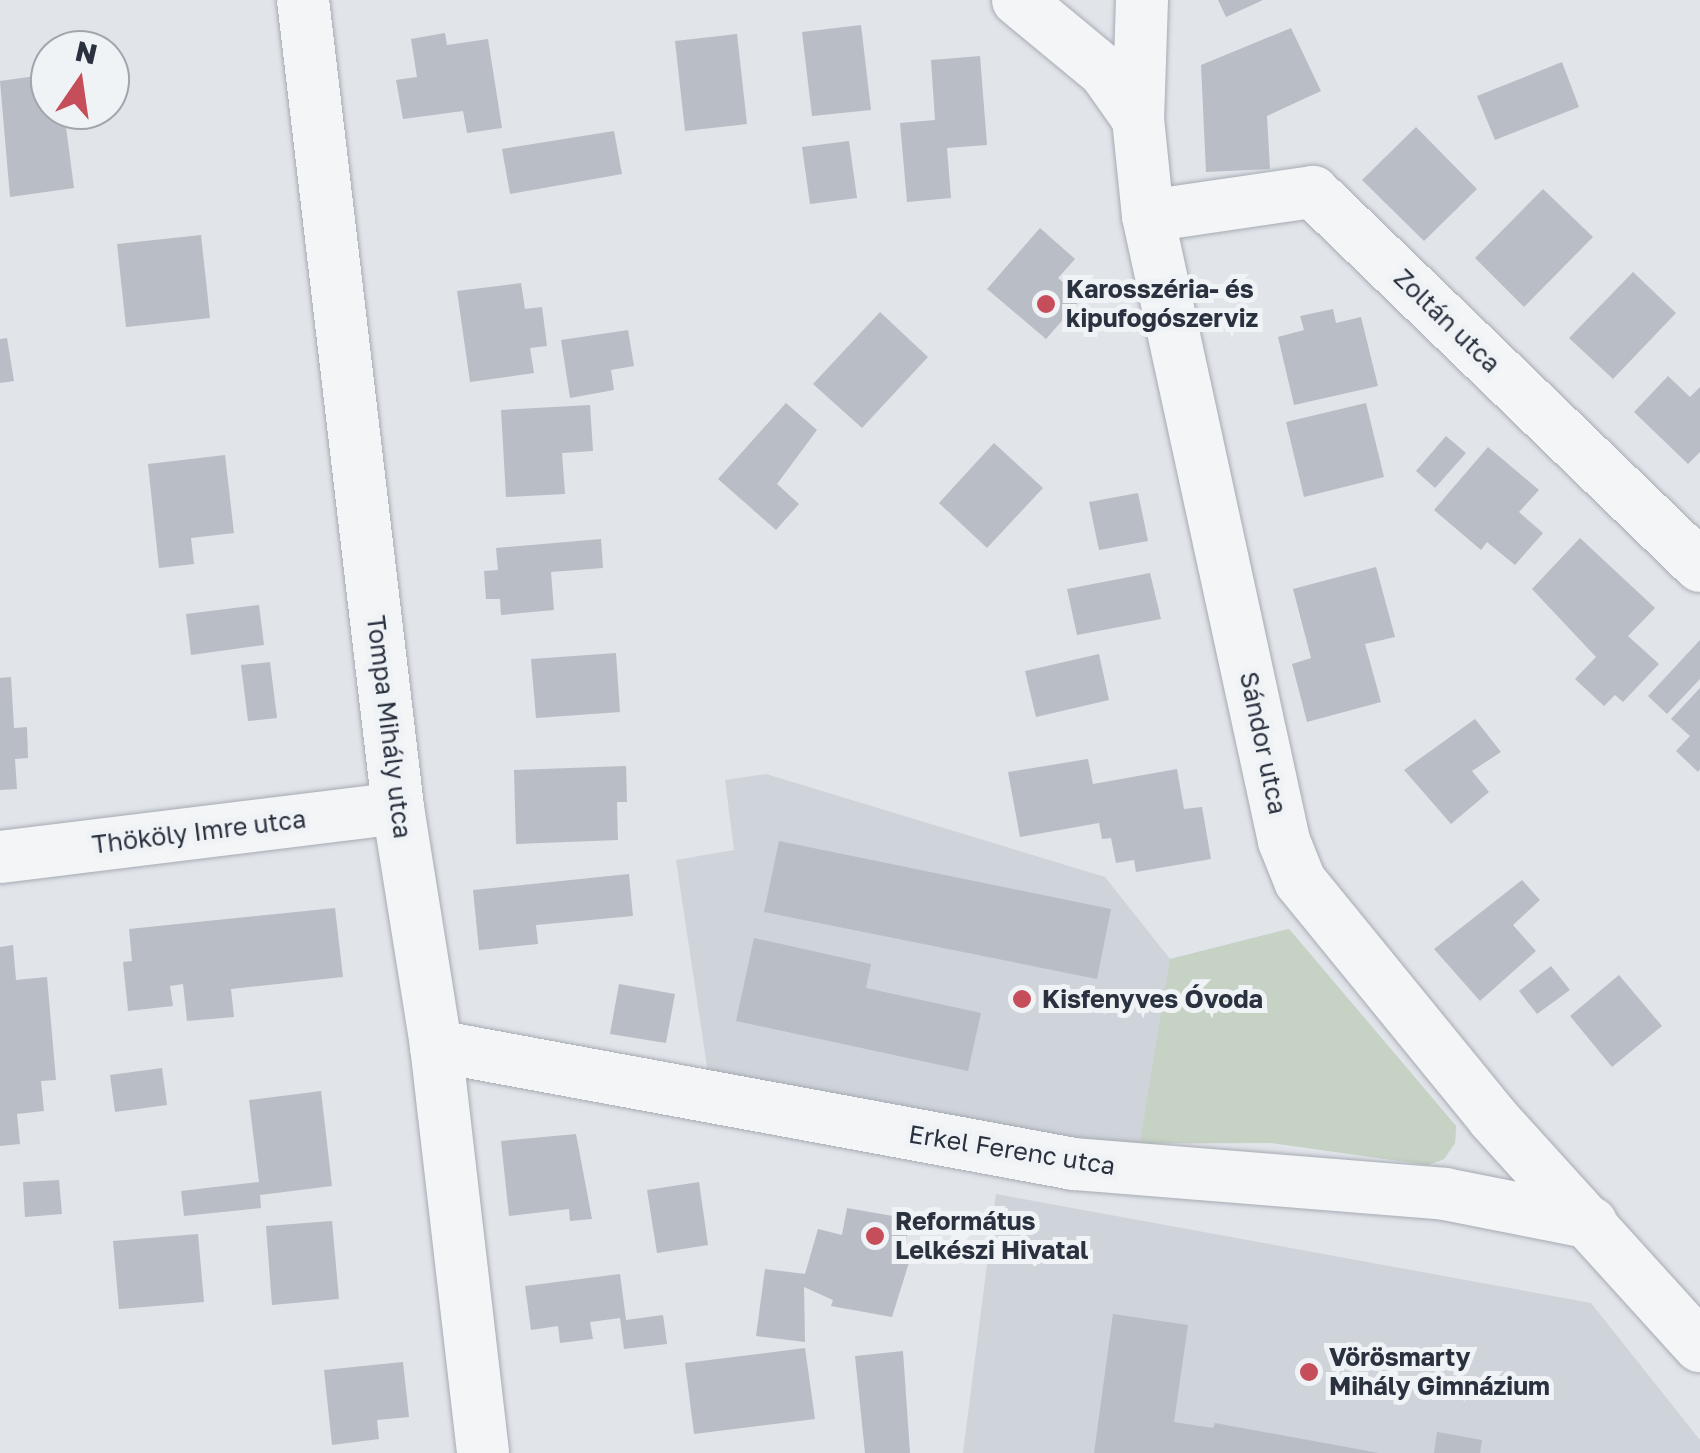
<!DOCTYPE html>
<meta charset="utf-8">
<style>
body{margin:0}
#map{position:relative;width:1700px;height:1453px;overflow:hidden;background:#e1e4e9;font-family:"Golos Text",sans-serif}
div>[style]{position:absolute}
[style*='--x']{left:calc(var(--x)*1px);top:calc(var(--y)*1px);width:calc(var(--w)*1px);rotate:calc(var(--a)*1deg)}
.built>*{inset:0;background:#cfd3da}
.green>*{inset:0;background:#c6d2c3}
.building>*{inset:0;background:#b9bdc5}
.roads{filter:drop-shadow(0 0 2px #a6abb3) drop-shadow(0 0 2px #a6abb3)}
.street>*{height:52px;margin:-26px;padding:0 26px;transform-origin:26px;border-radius:26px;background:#f3f5f7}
.dots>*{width:28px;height:28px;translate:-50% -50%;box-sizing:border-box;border:5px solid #f0f3f6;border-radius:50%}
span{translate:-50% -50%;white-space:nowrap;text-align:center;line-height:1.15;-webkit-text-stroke:10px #f0f3f6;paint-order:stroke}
.poi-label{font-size:25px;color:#2a313f;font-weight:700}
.left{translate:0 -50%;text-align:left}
.street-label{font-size:25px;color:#2a313f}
.north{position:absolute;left:30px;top:30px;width:100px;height:100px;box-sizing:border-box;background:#f0f3f6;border:2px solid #a1a5ad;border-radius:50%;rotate:13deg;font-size:28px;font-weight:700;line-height:40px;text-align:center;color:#2a313f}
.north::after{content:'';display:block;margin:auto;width:35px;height:45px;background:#c54e5a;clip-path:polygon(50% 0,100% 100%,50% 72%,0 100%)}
</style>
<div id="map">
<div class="built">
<i style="clip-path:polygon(766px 774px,1105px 877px,1170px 959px,1289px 929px,1456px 1126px,1455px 1143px,1444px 1159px,1428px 1165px,1272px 1143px,1079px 1144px,708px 1073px,676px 860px,734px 850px,725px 780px)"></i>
<i style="clip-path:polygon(996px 1194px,1591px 1303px,1700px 1440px,1700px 1453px,963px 1453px)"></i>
</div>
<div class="green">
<i style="clip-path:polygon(1289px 929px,1456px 1126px,1455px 1143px,1444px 1159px,1428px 1165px,1272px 1143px,1140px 1143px,1170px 959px)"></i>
</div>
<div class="building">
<i style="clip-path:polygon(1218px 0,1263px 0,1226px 17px)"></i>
<i style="clip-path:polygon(861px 25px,871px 110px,812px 116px,802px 32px)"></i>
<i style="clip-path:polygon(1291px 28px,1321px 91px,1267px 116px,1270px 169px,1206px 172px,1201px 65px)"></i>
<i style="clip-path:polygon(445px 33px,447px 45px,488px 39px,502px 128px,467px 133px,463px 111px,403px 119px,396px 80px,417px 77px,411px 39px)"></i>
<i style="clip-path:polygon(737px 34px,747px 124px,685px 131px,675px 41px)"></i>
<i style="clip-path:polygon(980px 56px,987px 145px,947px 148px,951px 198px,907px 202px,900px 123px,935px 120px,931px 60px)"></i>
<i style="clip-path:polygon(1562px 62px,1579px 107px,1495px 140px,1477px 96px)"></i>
<i style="clip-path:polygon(50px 74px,50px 110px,98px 110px,100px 122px,66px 127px,74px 188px,10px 197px,0 81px)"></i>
<i style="clip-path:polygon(1416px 127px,1477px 189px,1424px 241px,1362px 180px)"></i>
<i style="clip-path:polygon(614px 131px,622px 174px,510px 194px,502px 149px)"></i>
<i style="clip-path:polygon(849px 141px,857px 198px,810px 204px,802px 147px)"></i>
<i style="clip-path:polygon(1543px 189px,1593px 237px,1524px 307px,1475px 258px)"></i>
<i style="clip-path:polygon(1040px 228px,1075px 259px,1058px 278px,1082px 298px,1046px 339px,987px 289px)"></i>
<i style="clip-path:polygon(201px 235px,210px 318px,126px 327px,117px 244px)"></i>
<i style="clip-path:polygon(1633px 272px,1676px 313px,1613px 379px,1569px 338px)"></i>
<i style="clip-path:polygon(521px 283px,525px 309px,542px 307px,547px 346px,530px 348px,534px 373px,470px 382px,457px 291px)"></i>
<i style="clip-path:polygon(1333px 309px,1336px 323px,1361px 317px,1378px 386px,1294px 405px,1278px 337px,1304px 330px,1300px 316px)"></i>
<i style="clip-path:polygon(880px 312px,928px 357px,862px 428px,813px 384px)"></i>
<i style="clip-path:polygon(628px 330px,634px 366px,611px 370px,614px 390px,570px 398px,561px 340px)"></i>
<i style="clip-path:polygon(7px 338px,14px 381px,0 383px,0 339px)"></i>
<i style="clip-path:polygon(1668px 376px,1690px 397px,1700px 387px,1700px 452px,1688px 464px,1634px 412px)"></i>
<i style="clip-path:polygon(786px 403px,817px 430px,777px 484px,799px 504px,776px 530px,718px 479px)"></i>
<i style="clip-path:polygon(1366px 403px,1384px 477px,1304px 497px,1286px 422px)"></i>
<i style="clip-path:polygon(590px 405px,593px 451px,562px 453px,565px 494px,506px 497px,501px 410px)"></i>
<i style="clip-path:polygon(1446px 436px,1466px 453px,1435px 488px,1416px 471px)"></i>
<i style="clip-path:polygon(994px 443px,1043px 488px,987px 548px,939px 503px)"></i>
<i style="clip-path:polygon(1488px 447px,1539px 490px,1519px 512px,1543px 533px,1515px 565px,1487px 542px,1481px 550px,1434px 510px)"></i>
<i style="clip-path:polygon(225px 455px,234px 533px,191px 538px,194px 564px,159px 568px,148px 464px)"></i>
<i style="clip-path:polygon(1138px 493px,1148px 541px,1099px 550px,1089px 502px)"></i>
<i style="clip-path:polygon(1580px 538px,1655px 608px,1628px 636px,1659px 664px,1623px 702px,1615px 695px,1604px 706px,1575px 679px,1596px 657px,1532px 589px)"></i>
<i style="clip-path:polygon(601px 539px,603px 568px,551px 572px,554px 610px,501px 615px,500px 599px,486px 599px,484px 571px,498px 570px,496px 548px)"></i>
<i style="clip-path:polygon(1376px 567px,1395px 637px,1365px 644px,1381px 702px,1307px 722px,1292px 664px,1311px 658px,1293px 589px)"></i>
<i style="clip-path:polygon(1150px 573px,1161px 619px,1077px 635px,1067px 589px)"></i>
<i style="clip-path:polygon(259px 605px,264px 645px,191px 655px,186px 614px)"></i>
<i style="clip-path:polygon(1700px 640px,1700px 679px,1667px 714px,1648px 696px)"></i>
<i style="clip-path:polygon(616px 653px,620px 712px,536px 718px,531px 659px)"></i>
<i style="clip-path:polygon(1099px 654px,1109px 700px,1036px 717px,1025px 671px)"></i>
<i style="clip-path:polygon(270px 662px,277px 718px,248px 721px,241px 665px)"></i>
<i style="clip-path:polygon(11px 677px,14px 728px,27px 727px,28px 758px,15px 759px,17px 789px,0 790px,0 678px)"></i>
<i style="clip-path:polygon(1700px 688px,1700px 769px,1698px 772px,1676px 751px,1690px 736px,1671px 719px)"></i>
<i style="clip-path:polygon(1475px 719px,1501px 752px,1472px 771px,1489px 792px,1451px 824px,1404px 770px)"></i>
<i style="clip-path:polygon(1088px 759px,1093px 784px,1177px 769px,1184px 809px,1202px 807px,1211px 859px,1136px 872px,1134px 860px,1116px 863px,1111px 838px,1102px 839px,1099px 823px,1020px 837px,1008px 772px)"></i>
<i style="clip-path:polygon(626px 766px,627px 802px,617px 802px,618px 840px,516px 844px,514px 770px)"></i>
<i style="clip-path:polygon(779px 841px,1111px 909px,1097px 979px,764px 912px)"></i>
<i style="clip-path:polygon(629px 874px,633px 916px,536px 925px,538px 944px,479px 950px,473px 890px)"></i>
<i style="clip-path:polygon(1522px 880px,1540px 900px,1513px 925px,1536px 951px,1480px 1001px,1434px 949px)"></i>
<i style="clip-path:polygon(335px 908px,343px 977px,231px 989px,234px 1017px,187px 1021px,183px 984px,170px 986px,173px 1006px,128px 1011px,123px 962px,132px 961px,129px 929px)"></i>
<i style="clip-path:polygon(754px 938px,871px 964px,866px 988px,981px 1013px,968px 1071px,736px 1021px)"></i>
<i style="clip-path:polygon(13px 945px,16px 980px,47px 977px,56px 1080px,41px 1081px,44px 1111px,17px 1114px,20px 1144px,0 1146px,0 947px)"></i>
<i style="clip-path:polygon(1551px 966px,1570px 990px,1537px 1014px,1519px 991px)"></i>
<i style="clip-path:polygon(1619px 975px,1662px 1026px,1612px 1067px,1570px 1016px)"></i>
<i style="clip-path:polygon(619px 984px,675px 994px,666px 1043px,610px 1034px)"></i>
<i style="clip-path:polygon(162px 1068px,167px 1105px,115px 1112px,110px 1075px)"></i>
<i style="clip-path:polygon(321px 1091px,332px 1186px,260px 1195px,261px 1208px,184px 1216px,181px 1191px,259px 1182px,249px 1100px)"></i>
<i style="clip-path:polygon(576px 1134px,592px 1219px,570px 1221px,569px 1209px,509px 1216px,501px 1141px)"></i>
<i style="clip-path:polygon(59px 1180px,62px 1214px,25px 1217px,23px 1182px)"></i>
<i style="clip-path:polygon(699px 1182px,708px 1245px,657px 1253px,647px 1190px)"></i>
<i style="clip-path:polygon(847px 1208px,910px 1219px,905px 1246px,911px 1256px,892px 1317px,831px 1306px,833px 1300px,804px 1287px,805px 1342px,756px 1336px,765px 1269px,805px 1274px,818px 1229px,842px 1235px)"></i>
<i style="clip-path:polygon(332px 1221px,339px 1299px,272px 1305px,266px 1226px)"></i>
<i style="clip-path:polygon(198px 1234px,204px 1302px,119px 1309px,113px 1241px)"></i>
<i style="clip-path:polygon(620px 1274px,626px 1320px,663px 1315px,667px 1344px,624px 1349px,620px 1318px,590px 1322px,593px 1339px,560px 1343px,558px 1326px,531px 1330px,525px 1286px)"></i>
<i style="clip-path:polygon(1113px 1314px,1188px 1325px,1174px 1422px,1213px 1428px,1215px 1423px,1379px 1453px,1094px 1453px)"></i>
<i style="clip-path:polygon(805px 1348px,815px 1419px,694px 1434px,685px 1363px)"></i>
<i style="clip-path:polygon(903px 1351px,910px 1453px,865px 1453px,855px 1356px)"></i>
<i style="clip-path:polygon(403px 1362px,409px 1417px,377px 1420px,379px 1439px,332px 1445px,324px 1370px)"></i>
<i style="clip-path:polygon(1437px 1432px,1482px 1440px,1480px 1453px,1434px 1453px)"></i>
</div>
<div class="roads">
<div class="street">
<i style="--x:303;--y:0;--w:814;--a:83.29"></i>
<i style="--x:398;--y:808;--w:241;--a:80.9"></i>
<i style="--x:436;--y:1046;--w:410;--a:83.4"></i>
<i style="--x:1018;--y:0;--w:113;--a:39.6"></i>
<i style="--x:1105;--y:72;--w:57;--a:54.9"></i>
<i style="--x:1142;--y:0;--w:119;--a:91.9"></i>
<i style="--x:1138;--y:119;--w:98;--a:84.1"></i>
<i style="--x:1148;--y:216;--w:640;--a:77.72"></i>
<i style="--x:1284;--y:841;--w:43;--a:68.2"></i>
<i style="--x:1300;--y:881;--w:306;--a:50.8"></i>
<i style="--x:1493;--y:1118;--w:308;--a:47.8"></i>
<i style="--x:1148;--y:216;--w:167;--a:-8.3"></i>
<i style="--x:1313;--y:192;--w:538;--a:44.02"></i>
<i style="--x:0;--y:857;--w:401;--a:-7"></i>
<i style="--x:436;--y:1046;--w:649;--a:10.48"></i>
<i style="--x:1074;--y:1164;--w:372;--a:4.6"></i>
<i style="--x:1445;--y:1194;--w:149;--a:11.2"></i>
</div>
</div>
<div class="dots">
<i style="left:1046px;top:304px;background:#c54e5a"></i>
<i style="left:1022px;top:999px;background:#c54e5a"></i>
<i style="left:875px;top:1236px;background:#c54e5a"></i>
<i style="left:1309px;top:1372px;background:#c54e5a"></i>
</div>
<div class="poi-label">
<span class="left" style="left:1066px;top:304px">Karosszéria- és<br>kipufogószerviz</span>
<span class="left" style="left:1042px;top:999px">Kisfenyves Óvoda</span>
<span class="left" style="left:895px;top:1236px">Református<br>Lelkészi Hivatal</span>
<span class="left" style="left:1329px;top:1372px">Vörösmarty<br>Mihály Gimnázium</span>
</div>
<div class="street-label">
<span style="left:1447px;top:321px;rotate:44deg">Zoltán utca</span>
<span style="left:389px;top:727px;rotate:83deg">Tompa Mihály utca</span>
<span style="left:1263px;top:743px;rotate:78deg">Sándor utca</span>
<span style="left:199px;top:832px;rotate:-7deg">Thököly Imre utca</span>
<span style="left:1012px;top:1150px;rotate:9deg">Erkel Ferenc utca</span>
</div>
<div class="north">N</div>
</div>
